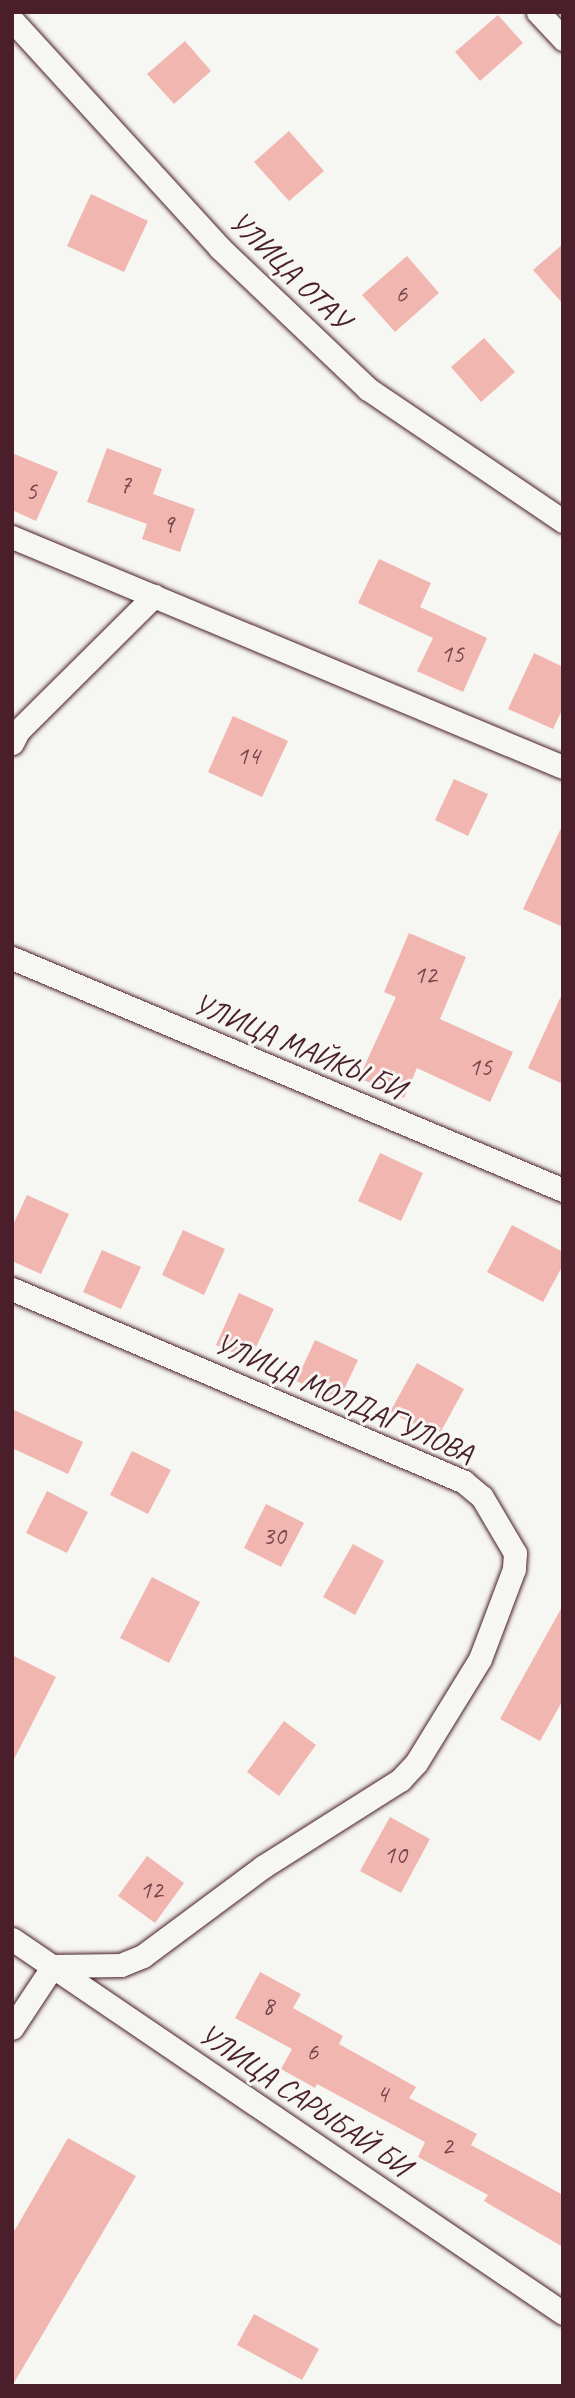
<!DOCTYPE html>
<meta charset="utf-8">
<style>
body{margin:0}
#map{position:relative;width:575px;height:2398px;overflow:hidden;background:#f6f6f2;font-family:Caveat,sans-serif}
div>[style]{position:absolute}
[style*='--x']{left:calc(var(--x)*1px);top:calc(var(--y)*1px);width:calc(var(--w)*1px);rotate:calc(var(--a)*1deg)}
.building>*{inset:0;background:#f1b6af}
.roads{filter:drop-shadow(0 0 2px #4a1f2b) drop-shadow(0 0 2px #4a1f2b)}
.minor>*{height:23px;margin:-11.5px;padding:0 11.5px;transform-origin:11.5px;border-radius:11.5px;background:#f6f6f2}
span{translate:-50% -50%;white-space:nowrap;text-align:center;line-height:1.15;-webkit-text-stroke:6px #f6f6f2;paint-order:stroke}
.number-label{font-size:26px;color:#74454c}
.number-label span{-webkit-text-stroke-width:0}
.street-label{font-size:30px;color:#4a1f2b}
.frame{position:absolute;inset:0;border:14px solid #4a1f2b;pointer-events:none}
</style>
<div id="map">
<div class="building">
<i style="clip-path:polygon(498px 15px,523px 43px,480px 81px,455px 52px)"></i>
<i style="clip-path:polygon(185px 41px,211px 71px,174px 104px,147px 74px)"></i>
<i style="clip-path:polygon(289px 131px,324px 171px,289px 201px,254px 162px)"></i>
<i style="clip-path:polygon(91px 194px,148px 221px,124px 272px,67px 246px)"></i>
<i style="clip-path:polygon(563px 244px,563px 304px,533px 270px)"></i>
<i style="clip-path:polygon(407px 256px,439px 293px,395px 332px,362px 295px)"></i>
<i style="clip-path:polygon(484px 338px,515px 372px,481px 402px,451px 367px)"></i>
<i style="clip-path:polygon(107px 448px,162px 469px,153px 494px,195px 509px,180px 552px,142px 539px,147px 524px,87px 502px)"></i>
<i style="clip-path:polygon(12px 453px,58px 472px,36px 521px,12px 510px)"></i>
<i style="clip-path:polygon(379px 559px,431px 583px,420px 607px,487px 638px,463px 692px,417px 671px,433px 638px,358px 603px)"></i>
<i style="clip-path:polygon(534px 653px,563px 667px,563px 708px,553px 729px,508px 709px)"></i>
<i style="clip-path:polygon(233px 716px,288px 741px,262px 797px,208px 772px)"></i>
<i style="clip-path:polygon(454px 779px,488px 794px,468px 836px,435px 820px)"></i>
<i style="clip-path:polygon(563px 824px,563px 927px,523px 909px)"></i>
<i style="clip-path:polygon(409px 933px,466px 957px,440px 1019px,513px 1052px,490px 1102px,417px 1068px,404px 1098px,359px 1078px,396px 997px,384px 992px)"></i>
<i style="clip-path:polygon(563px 992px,563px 1084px,528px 1068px)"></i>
<i style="clip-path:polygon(380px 1153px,423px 1173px,401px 1221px,358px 1201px)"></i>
<i style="clip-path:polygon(27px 1195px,69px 1214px,41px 1274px,12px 1261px,12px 1227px)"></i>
<i style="clip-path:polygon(512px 1225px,563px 1252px,563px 1265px,543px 1302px,487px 1272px)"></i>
<i style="clip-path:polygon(183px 1230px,225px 1249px,204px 1295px,162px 1275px)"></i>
<i style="clip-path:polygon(102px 1250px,141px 1267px,121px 1309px,83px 1292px)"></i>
<i style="clip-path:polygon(239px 1293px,274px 1309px,250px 1360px,216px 1345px)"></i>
<i style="clip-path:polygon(315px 1340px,358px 1360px,339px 1400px,296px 1381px)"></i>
<i style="clip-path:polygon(417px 1363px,464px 1389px,438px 1437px,390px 1412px)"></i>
<i style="clip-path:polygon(12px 1409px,83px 1442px,68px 1474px,12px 1448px)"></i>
<i style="clip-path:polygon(132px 1451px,171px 1470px,148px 1514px,110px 1495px)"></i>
<i style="clip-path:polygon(47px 1491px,88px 1512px,67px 1553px,26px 1533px)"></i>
<i style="clip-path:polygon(266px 1504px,304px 1523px,281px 1567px,244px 1548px)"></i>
<i style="clip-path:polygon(353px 1544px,384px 1561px,355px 1615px,323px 1597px)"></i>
<i style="clip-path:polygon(152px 1577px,200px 1602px,169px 1663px,120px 1638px)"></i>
<i style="clip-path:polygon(563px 1605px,563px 1700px,540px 1741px,500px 1719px)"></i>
<i style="clip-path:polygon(12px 1655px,56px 1677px,12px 1763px)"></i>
<i style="clip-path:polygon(284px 1721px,316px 1745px,279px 1796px,247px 1772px)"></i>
<i style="clip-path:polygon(390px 1817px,430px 1839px,401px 1893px,360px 1871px)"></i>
<i style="clip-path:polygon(147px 1856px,184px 1883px,155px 1923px,118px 1896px)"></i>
<i style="clip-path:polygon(260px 1972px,301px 1994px,293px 2008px,343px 2036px,339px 2044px,416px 2087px,409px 2098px,477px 2134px,471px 2145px,563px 2195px,563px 2247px,484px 2201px,488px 2195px,418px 2157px,425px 2142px,317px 2084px,315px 2088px,281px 2069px,292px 2049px,235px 2018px)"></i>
<i style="clip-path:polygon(68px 2138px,136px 2176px,12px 2386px,12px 2235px)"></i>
<i style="clip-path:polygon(254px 2314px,319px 2349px,302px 2380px,237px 2345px)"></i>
</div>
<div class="roads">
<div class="minor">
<i style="--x:538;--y:12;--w:37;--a:47"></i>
<i style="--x:12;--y:20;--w:309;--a:47.6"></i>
<i style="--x:220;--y:248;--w:204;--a:43.6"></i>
<i style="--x:368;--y:389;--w:235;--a:34.1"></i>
<i style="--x:12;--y:537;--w:597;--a:22.66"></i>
<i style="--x:12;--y:743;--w:13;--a:-63"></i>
<i style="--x:18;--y:731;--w:192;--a:-44.8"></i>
<i style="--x:12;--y:958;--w:598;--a:22.83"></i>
<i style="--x:12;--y:1289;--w:491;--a:23.1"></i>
<i style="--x:464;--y:1482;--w:23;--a:40"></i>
<i style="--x:482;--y:1497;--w:65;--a:59.5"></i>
<i style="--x:515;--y:1553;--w:16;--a:94"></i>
<i style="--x:514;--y:1569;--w:96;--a:110.7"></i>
<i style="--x:480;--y:1659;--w:122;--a:121.6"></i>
<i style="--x:416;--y:1763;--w:23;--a:133"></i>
<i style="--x:400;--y:1780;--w:161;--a:147.7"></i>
<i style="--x:264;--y:1866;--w:151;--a:143.4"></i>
<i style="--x:143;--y:1956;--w:24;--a:158"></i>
<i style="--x:121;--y:1965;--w:68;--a:179.2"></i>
<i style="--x:53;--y:1966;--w:74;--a:123.5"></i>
<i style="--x:12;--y:1939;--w:666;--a:34.17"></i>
</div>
</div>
<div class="number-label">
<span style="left:401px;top:294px">6</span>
<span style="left:125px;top:485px">7</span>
<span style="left:31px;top:491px">5</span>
<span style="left:168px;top:524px">9</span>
<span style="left:452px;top:654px">15</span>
<span style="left:248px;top:756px">14</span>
<span style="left:425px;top:975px">12</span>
<span style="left:480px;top:1067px">15</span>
<span style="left:274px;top:1536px">30</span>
<span style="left:395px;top:1855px">10</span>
<span style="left:151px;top:1890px">12</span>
<span style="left:268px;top:2006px">8</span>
<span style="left:312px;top:2052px">6</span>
<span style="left:382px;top:2094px">4</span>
<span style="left:447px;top:2146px">2</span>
</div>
<div class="street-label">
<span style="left:290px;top:270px;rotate:44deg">УЛИЦА ОТАУ</span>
<span style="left:299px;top:1046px;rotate:23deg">УЛИЦА МАЙКЫ БИ</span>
<span style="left:344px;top:1398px;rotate:24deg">УЛИЦА МОЛДАГУЛОВА</span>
<span style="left:305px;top:2100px;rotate:34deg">УЛИЦА САРЫБАЙ БИ</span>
</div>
<div class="frame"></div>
</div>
